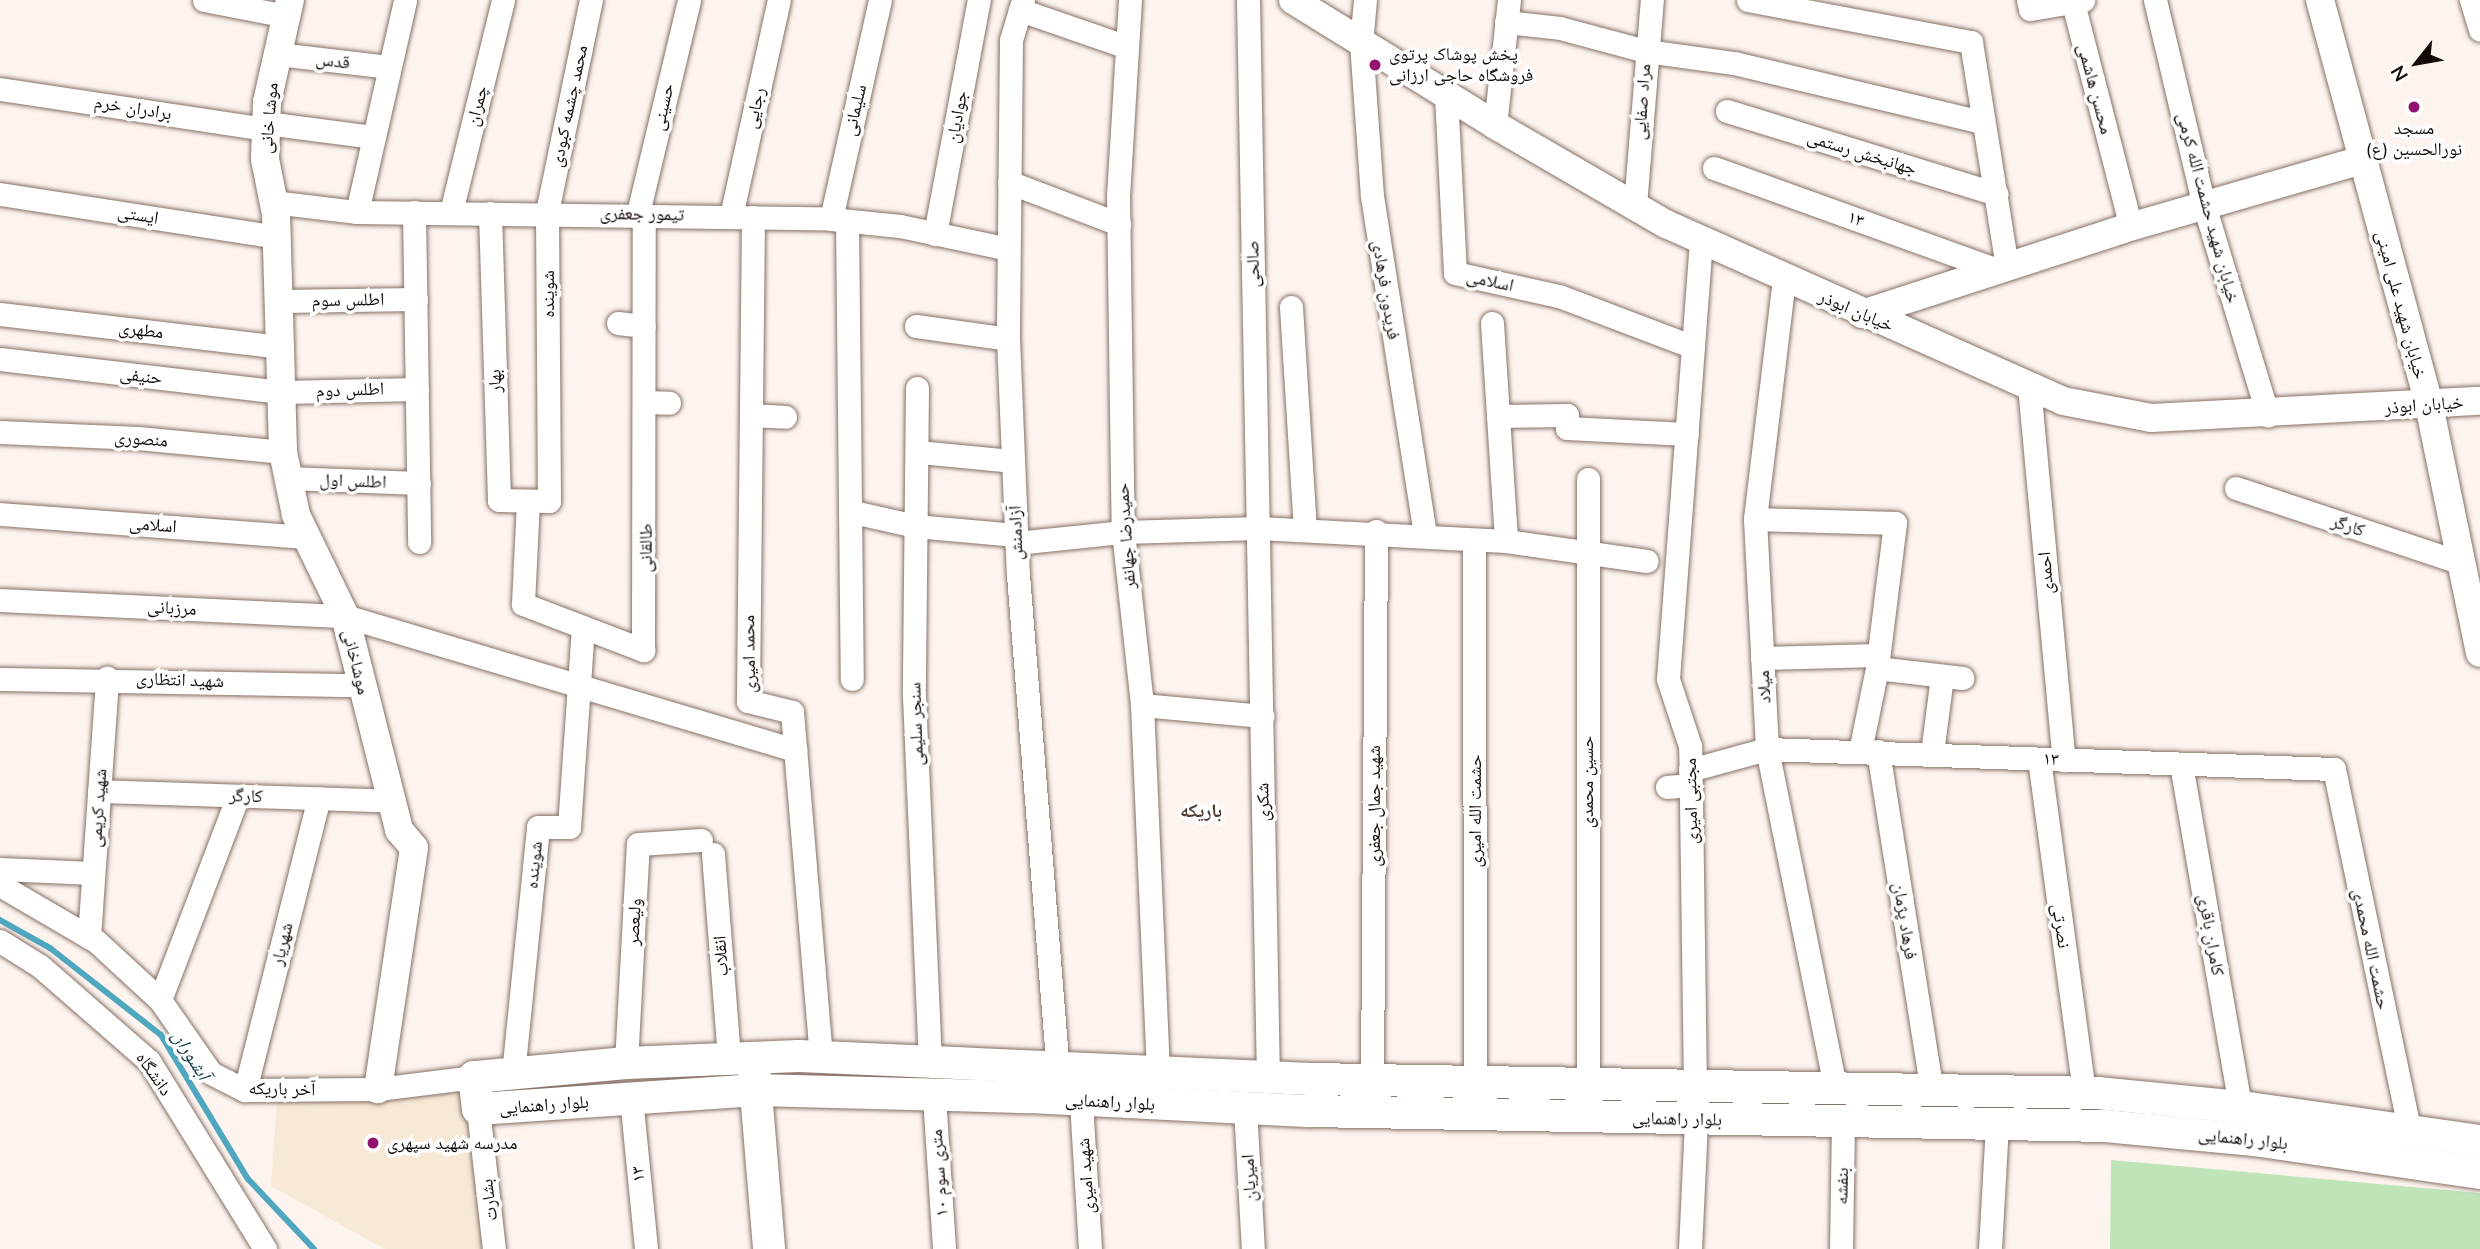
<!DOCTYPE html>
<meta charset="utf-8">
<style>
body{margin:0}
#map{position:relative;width:2480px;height:1249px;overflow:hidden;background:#fdf3ef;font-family:Mulish,"Noto Naskh Arabic",sans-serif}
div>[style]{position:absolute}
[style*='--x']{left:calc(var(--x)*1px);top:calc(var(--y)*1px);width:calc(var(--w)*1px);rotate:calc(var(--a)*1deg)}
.education>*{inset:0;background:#f7e9d6}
.green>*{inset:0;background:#bee4b8}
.stream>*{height:6px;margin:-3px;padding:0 3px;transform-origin:3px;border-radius:3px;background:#4fa7bf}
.roads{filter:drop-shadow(0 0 2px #867167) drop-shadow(0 0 2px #867167)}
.minor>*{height:23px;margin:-11.5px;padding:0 11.5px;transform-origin:11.5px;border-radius:11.5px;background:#fff}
.tertiary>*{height:28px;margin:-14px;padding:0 14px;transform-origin:14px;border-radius:14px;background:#fff}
.secondary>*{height:32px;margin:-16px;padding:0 16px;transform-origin:16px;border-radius:16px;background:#fff}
.dots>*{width:19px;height:19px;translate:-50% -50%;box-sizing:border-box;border:4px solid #fff;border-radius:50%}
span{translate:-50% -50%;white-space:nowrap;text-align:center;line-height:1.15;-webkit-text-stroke:7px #fff;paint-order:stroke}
.poi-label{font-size:18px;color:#120a07}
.left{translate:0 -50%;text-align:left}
.street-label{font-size:18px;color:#120a07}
.neighbourhood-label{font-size:19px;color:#503d34;font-weight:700}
.water-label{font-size:19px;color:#0c3640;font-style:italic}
.north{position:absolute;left:2382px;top:28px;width:70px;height:70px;-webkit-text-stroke:5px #fff;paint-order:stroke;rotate:239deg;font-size:19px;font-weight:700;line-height:28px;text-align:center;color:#120a07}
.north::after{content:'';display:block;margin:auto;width:24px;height:32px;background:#120a07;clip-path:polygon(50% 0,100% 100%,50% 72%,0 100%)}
</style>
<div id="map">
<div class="education">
<i style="clip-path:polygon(467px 1088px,486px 1249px,385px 1249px,271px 1186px,277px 1100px)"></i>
</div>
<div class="green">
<i style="clip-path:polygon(2111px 1160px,2480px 1193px,2480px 1249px,2110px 1249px)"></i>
</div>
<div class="stream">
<i style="--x:0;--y:920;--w:57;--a:29.2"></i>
<i style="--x:50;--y:948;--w:141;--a:38.1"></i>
<i style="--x:161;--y:1035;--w:168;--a:58.9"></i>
<i style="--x:248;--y:1179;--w:96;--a:46.7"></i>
</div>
<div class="roads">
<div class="minor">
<i style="--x:204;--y:0;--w:84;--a:11"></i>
<i style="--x:1023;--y:0;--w:42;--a:106.7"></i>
<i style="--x:1011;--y:40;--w:299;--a:90.6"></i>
<i style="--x:1008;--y:339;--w:236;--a:87.6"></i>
<i style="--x:1018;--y:575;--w:494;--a:85.4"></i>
<i style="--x:1130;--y:0;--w:194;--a:93.5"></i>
<i style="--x:1118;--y:194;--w:338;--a:89.2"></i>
<i style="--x:1123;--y:532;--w:174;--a:83.7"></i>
<i style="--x:1142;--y:705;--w:367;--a:87.5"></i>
<i style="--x:1248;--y:0;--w:1077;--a:88.94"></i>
<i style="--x:1365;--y:0;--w:43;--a:95.3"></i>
<i style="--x:1361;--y:43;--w:153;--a:85.9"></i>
<i style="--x:1372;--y:196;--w:343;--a:81.1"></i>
<i style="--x:1748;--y:0;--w:227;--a:10.7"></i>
<i style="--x:1971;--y:42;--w:228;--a:80.9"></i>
<i style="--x:2028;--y:0;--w:9;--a:77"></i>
<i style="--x:2030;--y:9;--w:54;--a:-9.6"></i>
<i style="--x:2155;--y:0;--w:211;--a:76.6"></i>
<i style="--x:2204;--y:205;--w:220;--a:73.1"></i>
<i style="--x:2471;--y:0;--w:31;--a:73"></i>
<i style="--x:2073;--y:3;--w:231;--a:75.5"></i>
<i style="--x:1020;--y:10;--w:113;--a:19.1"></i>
<i style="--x:1506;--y:22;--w:54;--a:6.3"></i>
<i style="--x:1560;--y:28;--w:89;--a:15"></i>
<i style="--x:1646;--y:51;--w:89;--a:7.8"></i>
<i style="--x:1734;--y:63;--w:255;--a:13.4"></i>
<i style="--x:278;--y:54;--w:111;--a:6.7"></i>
<i style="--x:0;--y:89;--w:269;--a:8.6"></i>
<i style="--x:1446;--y:95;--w:178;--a:87.1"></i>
<i style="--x:1455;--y:273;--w:107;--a:12.5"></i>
<i style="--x:1559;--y:296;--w:143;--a:20.8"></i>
<i style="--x:1727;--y:111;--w:282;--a:17.1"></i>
<i style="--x:266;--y:123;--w:107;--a:7.5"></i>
<i style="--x:1495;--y:125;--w:126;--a:-83.6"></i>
<i style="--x:1714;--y:168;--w:301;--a:19.8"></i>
<i style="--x:1009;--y:182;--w:118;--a:20.9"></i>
<i style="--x:0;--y:194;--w:280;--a:8.8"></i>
<i style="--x:273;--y:202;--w:85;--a:6.8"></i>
<i style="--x:357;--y:212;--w:474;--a:0.8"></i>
<i style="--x:831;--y:219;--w:69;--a:5.8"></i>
<i style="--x:900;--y:226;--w:110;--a:12"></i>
<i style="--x:1635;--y:205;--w:206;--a:-85.3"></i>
<i style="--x:357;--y:212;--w:217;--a:-77.2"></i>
<i style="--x:414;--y:212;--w:330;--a:89.1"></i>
<i style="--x:451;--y:212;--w:218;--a:-76.2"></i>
<i style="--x:490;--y:213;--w:287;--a:88.2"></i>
<i style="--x:499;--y:500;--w:50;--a:1.1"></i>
<i style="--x:549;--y:501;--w:289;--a:-90.4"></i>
<i style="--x:547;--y:212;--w:217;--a:-78.3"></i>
<i style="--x:638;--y:213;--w:219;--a:-76.5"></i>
<i style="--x:731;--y:216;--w:221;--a:-77.5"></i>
<i style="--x:753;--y:217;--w:484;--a:90.6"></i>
<i style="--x:748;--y:701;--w:45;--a:14"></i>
<i style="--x:792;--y:712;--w:346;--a:85.2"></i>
<i style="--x:831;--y:219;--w:224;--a:-77.4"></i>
<i style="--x:847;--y:221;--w:458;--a:89.4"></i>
<i style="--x:935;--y:234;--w:238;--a:-79.4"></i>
<i style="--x:1784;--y:279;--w:242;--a:96.9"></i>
<i style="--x:1755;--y:519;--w:230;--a:87"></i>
<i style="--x:1767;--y:749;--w:348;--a:78.6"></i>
<i style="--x:280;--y:301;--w:136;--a:-0.8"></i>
<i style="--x:1291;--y:307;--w:222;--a:86.4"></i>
<i style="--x:0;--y:314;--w:284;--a:6.7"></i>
<i style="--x:618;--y:323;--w:26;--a:7"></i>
<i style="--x:1492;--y:323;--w:218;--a:86.3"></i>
<i style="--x:916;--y:326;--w:93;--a:8"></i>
<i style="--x:0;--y:359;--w:285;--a:6.7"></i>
<i style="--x:283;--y:392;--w:134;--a:-1.3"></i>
<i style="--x:2029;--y:386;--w:376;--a:84.7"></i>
<i style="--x:917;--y:388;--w:308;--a:90.6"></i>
<i style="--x:914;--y:696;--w:365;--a:87.5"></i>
<i style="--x:645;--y:402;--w:24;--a:2"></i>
<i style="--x:751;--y:415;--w:34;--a:3"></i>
<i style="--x:1498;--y:416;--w:69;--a:-0.8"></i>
<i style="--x:1567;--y:415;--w:13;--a:90"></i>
<i style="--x:1567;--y:428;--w:120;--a:2.9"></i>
<i style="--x:0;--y:432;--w:138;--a:2.5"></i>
<i style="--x:138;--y:438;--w:146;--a:5.5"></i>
<i style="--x:919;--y:452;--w:94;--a:5.5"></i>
<i style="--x:288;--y:478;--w:131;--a:2.2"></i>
<i style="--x:2236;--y:488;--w:237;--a:18.4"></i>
<i style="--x:528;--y:501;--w:103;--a:92.8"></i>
<i style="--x:523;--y:604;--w:129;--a:21"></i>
<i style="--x:643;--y:650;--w:436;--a:-89.9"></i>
<i style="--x:853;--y:512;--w:64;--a:12.7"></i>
<i style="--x:915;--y:526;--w:101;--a:5.1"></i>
<i style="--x:0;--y:514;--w:308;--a:4.3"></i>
<i style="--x:1755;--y:519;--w:140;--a:1.6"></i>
<i style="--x:1895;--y:523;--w:146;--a:97.1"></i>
<i style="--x:1877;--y:668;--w:86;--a:6.7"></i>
<i style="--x:1474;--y:540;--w:542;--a:89.89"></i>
<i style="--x:1016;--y:543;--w:108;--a:-5.9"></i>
<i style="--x:1123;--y:532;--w:135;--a:-1.7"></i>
<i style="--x:1258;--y:528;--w:248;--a:3"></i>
<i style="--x:1506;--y:541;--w:142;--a:8.1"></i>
<i style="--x:0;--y:600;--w:345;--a:2.7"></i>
<i style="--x:345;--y:616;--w:470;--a:16.6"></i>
<i style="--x:1762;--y:658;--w:116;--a:-1.5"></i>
<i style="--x:0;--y:679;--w:359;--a:1"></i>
<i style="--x:1142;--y:705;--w:121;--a:5.2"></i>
<i style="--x:1860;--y:751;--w:85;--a:-78.4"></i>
<i style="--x:1878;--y:751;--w:345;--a:81"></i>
<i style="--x:1932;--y:753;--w:78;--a:-82.6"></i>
<i style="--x:2039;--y:759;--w:337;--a:82.3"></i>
<i style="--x:2181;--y:764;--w:348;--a:80.2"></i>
<i style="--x:1690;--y:770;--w:80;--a:-15.3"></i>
<i style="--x:1767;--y:749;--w:567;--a:2.02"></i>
<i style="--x:2334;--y:769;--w:368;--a:78.2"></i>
<i style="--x:1667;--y:787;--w:23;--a:-5"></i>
<i style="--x:99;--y:791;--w:294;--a:1.9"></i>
<i style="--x:713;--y:854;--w:205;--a:85.5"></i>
<i style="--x:0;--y:869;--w:93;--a:2.5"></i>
<i style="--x:0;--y:885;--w:111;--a:30.3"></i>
<i style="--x:96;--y:941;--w:87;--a:42.7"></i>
<i style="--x:160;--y:1000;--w:89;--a:55.1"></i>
<i style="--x:211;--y:1073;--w:38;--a:27"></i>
<i style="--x:245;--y:1090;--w:133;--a:-0.4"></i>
<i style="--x:378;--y:1089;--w:97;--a:-7.1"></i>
<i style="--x:89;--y:937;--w:260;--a:-86"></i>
<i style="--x:0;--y:941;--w:47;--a:32"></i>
<i style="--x:40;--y:966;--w:145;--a:41.1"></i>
<i style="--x:149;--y:1061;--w:221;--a:58.3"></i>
<i style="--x:160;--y:1000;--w:218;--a:-69.1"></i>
<i style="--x:626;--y:1063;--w:219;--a:-86.9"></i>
<i style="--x:638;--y:844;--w:63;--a:-3.6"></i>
<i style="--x:513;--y:1074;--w:248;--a:-84.2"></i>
<i style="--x:538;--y:827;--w:31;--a:0"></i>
<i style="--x:569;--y:827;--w:200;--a:-86"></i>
<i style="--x:1372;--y:1080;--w:549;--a:-89.58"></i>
<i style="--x:1588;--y:1085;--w:606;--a:-90"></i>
<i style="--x:1695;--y:1088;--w:342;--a:-90.8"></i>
<i style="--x:1690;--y:746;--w:71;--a:-108.2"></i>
<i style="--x:1668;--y:679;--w:440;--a:-85.7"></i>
<i style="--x:245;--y:1090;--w:301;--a:-75.8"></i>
<i style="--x:934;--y:1097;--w:152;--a:86.2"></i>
<i style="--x:631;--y:1098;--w:152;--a:84.3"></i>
<i style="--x:1081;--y:1102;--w:147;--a:86.5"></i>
<i style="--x:1245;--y:1108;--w:141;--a:86.8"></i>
<i style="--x:478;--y:1109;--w:141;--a:83.5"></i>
<i style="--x:1690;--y:1249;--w:129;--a:-87.3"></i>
<i style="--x:1841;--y:1249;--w:126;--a:-89.1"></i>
<i style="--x:1990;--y:1249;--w:124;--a:-86.8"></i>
</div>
<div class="tertiary">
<i style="--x:290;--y:0;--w:105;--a:102.7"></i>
<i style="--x:267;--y:102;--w:57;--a:92"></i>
<i style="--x:265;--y:159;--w:56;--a:78.7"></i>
<i style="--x:276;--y:214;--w:238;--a:88.3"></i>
<i style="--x:283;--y:452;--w:64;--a:78.3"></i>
<i style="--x:296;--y:515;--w:112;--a:64.1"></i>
<i style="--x:345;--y:616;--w:221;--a:75.8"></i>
<i style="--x:399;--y:830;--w:23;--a:50"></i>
<i style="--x:414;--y:848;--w:244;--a:98.5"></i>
<i style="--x:1293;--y:0;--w:238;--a:31.7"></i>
<i style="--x:1495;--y:125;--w:198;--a:30.1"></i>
<i style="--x:1666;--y:224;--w:435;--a:24"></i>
<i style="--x:2063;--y:401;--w:90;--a:10.9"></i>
<i style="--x:2151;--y:418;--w:329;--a:-3"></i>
<i style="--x:2320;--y:0;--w:419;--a:74.9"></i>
<i style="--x:2429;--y:405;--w:253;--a:78.4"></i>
<i style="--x:1862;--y:314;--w:274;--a:-18"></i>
<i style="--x:2123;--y:229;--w:249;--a:-16.1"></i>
</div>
<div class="secondary">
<i style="--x:754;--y:1069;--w:181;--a:85.2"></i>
<i style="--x:2480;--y:1141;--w:242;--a:-171.9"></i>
<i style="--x:2240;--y:1107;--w:143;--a:-174.4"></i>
<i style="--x:2098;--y:1093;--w:788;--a:-178.98"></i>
<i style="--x:1310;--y:1079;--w:512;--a:-177.42"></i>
<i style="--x:799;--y:1056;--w:173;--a:177.7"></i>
<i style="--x:626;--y:1063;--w:153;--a:174.7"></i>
<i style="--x:474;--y:1077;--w:32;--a:83"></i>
<i style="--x:478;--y:1109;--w:279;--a:-3.9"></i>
<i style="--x:756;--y:1090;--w:274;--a:1.5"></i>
<i style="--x:1030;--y:1097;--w:281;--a:2.9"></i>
<i style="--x:1311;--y:1111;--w:794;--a:1.08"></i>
<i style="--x:2105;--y:1126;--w:150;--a:5.4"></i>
<i style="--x:2254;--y:1140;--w:228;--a:8.3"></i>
</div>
</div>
<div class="dots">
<i style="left:1375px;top:65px;background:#931470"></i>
<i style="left:2414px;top:107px;background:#931470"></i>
<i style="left:373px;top:1143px;background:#931470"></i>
</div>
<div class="poi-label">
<span class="left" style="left:1389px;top:65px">پخش پوشاک پرتوی<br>فروشگاه حاجی ارزانی</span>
<span style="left:2414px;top:139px">مسجد<br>نورالحسین (ع)</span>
<span class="left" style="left:387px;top:1143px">مدرسه شهید سپهری</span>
</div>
<div class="street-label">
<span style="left:333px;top:61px;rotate:7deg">قدس</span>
<span style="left:2095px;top:89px;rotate:75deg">محسن هاشمی</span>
<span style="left:1642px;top:102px;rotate:-86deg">مراد صفایی</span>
<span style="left:477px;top:106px;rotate:-76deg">چمران</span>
<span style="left:569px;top:106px;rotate:-78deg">محمد چشمه کبودی</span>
<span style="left:663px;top:107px;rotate:-77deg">حسینی</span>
<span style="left:133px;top:108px;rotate:9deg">برادران خرم</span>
<span style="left:755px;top:108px;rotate:-77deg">رجایی</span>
<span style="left:855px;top:110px;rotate:-77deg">سلیمانی</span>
<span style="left:957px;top:117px;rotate:-80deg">جوادیان</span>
<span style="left:269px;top:118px;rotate:-85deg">موشا خانی</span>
<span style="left:1862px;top:153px;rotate:17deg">جهانبخش رستمی</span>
<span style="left:2208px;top:208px;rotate:75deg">خیابان شهید حشمت الله کرمی</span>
<span style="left:642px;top:214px;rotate:1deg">تیمور جعفری</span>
<span style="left:138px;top:215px;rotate:9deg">ایستی</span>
<span style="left:1856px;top:219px;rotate:20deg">۱۳</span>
<span style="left:1253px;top:264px;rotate:-91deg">صالحی</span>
<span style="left:1490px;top:281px;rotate:12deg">اسلامی</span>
<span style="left:1386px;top:290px;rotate:81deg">فریدون فرهادی</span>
<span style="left:548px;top:294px;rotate:-90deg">شوینده</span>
<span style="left:348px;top:300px;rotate:-1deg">اطلس سوم</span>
<span style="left:2401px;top:305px;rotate:75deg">خیابان شهید علی امینی</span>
<span style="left:1856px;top:311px;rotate:23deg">خیابان ابوذر</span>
<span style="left:141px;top:330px;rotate:7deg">مطهری</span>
<span style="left:141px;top:376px;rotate:7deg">حنیفی</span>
<span style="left:495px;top:381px;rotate:-92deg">بهار</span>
<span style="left:350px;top:390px;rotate:-2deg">اطلس دوم</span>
<span style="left:2424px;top:405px;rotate:-4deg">خیابان ابوذر</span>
<span style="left:141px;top:439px;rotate:4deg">منصوری</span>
<span style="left:353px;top:481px;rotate:2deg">اطلس اول</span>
<span style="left:153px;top:525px;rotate:4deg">اسلامی</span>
<span style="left:2348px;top:526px;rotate:18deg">کارگر</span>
<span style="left:1016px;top:533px;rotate:-92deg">آزادمنش</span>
<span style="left:1126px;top:536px;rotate:-94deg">حمیدرضا جهانفر</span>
<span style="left:646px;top:548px;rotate:-90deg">طالقانی</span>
<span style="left:2046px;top:573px;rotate:-95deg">احمدی</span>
<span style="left:172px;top:608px;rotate:3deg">مرزبانی</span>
<span style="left:749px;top:654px;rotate:-91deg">محمد امیری</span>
<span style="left:356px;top:662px;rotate:76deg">موشاخانی</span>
<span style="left:180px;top:680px;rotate:2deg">شهید انتظاری</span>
<span style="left:1764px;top:687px;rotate:-93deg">میلاد</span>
<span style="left:916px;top:724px;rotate:-92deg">سنجر سلیمی</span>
<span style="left:2051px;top:759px;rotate:2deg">۱۳</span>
<span style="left:1587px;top:782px;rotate:-90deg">حسین محمدی</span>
<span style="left:246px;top:796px;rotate:2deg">کارگر</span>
<span style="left:1691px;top:801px;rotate:-91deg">مجتبی امیری</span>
<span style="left:1263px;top:802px;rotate:-91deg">شکری</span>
<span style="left:1374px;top:806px;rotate:-90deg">شهید جمال جعفری</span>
<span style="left:98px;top:808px;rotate:-86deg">شهید کریمی</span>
<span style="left:1475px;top:811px;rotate:-90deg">حشمت الله امیری</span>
<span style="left:534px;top:865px;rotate:-84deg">شوینده</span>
<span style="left:1905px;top:921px;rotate:81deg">فرهاد پژمان</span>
<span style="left:634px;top:922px;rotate:-87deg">ولیعصر</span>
<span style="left:2061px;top:926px;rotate:82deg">نصرتی</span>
<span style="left:2211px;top:935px;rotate:80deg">کامران باقری</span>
<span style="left:282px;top:944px;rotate:-76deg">شهریار</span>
<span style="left:2371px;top:949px;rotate:78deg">حشمت الله محمدی</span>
<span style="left:721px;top:956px;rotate:-94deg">انقلاب</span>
<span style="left:154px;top:1074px;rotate:55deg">دانشگاه</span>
<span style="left:282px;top:1089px;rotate:1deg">آخر باریکه</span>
<span style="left:1110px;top:1102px;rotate:3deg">بلوار راهنمایی</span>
<span style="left:544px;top:1105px;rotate:-4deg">بلوار راهنمایی</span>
<span style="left:1677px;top:1119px;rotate:1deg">بلوار راهنمایی</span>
<span style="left:2243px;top:1139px;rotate:6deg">بلوار راهنمایی</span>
<span style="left:939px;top:1173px;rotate:-94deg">۱۰ متری سوم</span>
<span style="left:638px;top:1174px;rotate:-96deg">۱۳</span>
<span style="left:1086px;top:1176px;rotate:-94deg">شهید امیری</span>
<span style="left:1249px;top:1178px;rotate:-93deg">امیریان</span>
<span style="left:1842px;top:1186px;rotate:-89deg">بنفشه</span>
<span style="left:489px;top:1200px;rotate:-97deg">بشارت</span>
</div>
<div class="neighbourhood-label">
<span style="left:1201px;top:811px">باریکه</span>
</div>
<div class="water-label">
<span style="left:191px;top:1055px;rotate:58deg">آبشوران</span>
</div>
<div class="north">N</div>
</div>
